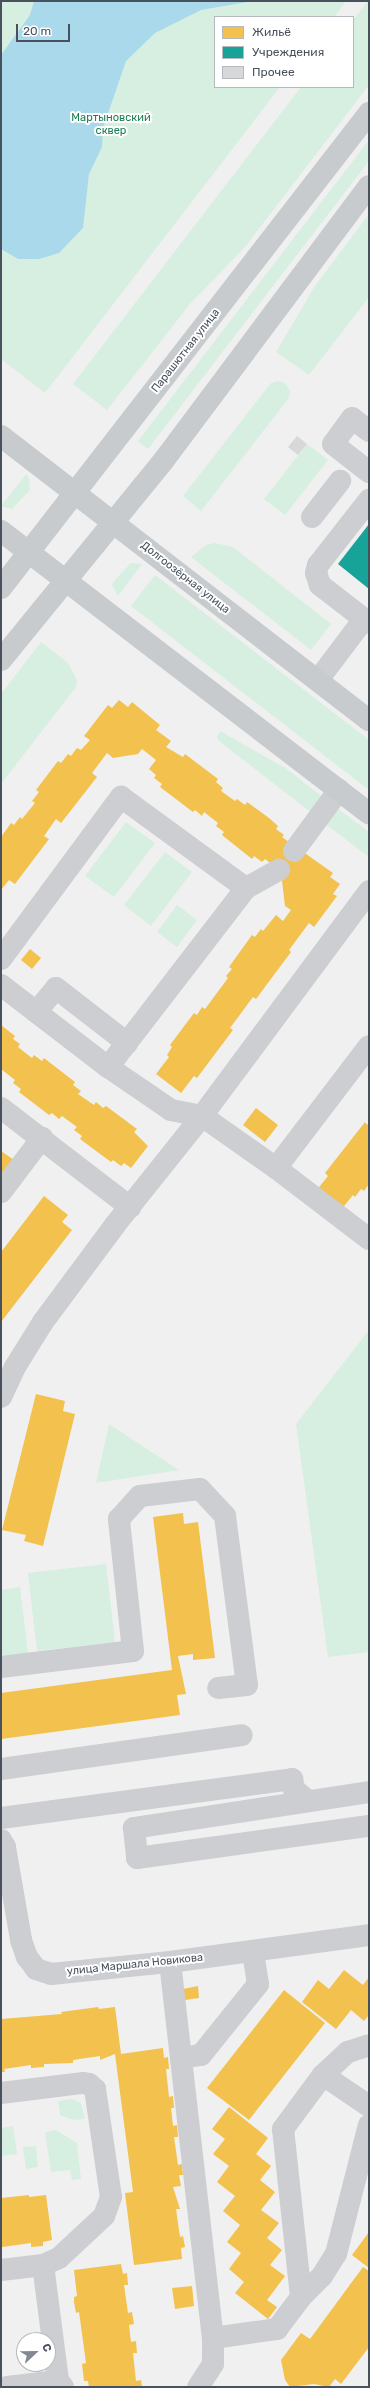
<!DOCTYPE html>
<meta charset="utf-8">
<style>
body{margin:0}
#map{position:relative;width:370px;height:2388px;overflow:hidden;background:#f1f0f0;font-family:Rubik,sans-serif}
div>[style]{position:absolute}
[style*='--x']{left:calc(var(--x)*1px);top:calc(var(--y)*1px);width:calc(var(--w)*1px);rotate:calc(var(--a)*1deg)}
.green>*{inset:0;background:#d6efe1}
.water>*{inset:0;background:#abd9ec}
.homes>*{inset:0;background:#f2c14e}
.public>*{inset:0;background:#17a398}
.building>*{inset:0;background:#d8d8da}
.minor>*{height:22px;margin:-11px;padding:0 11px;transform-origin:11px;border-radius:11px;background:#ccced1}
.major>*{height:22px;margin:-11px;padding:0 11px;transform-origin:11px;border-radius:11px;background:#c7cbce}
span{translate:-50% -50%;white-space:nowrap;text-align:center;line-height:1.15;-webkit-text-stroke:4px #fff;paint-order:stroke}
.park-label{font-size:11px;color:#1a7c53}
.street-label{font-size:11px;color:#48515c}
.frame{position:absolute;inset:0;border:2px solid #48515c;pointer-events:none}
.legend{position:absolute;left:214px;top:16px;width:140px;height:72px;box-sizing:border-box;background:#fff;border:1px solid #b6b9be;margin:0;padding:5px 7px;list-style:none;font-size:12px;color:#48515c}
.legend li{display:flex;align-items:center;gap:8px;height:20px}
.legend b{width:20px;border:1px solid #b6b9be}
.north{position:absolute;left:16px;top:2332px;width:40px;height:40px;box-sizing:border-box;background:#fff;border:1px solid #b6b9be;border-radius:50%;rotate:68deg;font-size:11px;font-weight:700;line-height:16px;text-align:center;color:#48515c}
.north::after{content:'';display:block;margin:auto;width:14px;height:18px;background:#838990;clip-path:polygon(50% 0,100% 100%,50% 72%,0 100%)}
.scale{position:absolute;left:16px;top:24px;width:54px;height:18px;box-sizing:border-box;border:2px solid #48515c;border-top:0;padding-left:5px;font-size:12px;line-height:14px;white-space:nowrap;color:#48515c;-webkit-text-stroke:3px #fff;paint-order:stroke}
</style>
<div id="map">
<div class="green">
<i style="clip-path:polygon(1px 1px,346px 1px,334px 17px,215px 17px,215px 87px,280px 87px,45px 393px,1px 359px)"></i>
<i style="clip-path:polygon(368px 1px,369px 85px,245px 247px,190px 304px,107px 410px,73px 384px,301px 87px,353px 87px,353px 20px)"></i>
<i style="clip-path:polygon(369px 140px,369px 161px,148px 449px,138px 441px)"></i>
<i style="clip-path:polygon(369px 214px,369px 297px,309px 375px,276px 352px,315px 286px)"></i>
<i style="clip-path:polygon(277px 381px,285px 383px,290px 391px,289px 398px,201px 511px,183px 496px,271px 383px)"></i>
<i style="clip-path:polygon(307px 444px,328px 460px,285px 515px,264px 499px)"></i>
<i style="clip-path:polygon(26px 474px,29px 478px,30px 490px,12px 509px,1px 506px)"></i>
<i style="clip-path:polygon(215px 543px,233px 547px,331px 624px,311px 650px,191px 557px,206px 545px)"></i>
<i style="clip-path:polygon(131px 563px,142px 564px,118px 596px,112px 585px,115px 580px)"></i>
<i style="clip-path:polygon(155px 575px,369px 740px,369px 790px,131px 606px)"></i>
<i style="clip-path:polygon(41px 642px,68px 663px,77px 680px,76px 687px,1px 784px,1px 694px)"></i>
<i style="clip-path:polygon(220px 731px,287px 769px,325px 799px,313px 814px,219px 741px,217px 737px)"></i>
<i style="clip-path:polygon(334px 806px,369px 832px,369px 857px,323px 822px)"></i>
<i style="clip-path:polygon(126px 822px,155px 843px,114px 897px,85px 876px)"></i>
<i style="clip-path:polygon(165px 852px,192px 872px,151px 926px,124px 905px)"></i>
<i style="clip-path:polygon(177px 905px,197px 920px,177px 947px,157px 932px)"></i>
<i style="clip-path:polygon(369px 1330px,369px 1652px,328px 1657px,296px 1424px)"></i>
<i style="clip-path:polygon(109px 1424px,179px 1470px,96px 1483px)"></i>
<i style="clip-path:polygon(106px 1564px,115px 1642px,37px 1651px,28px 1573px)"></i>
<i style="clip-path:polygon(20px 1587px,28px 1653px,1px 1656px,1px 1590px)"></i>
<i style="clip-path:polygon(72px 2099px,81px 2103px,85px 2119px,73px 2120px,60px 2115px,58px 2101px)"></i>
<i style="clip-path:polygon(13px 2126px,17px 2154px,1px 2156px,1px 2128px)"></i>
<i style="clip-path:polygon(56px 2130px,77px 2143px,81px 2179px,72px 2180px,70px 2170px,51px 2172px,45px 2132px)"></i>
<i style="clip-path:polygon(36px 2146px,38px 2167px,26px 2169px,23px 2147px)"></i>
</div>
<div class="water">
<i style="clip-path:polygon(34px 1px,253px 1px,201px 10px,155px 33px,126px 61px,103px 128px,102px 147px,89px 174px,83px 228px,59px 253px,39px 259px,18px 259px,1px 249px,1px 55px,30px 15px)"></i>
</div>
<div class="homes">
<i style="clip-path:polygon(119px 700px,128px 707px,132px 702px,160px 725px,156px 730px,171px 741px,166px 747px,183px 757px,185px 754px,218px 779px,216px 782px,223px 788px,221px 791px,235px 801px,237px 799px,245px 805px,247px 802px,269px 818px,278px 826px,276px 829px,284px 835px,282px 837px,333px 873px,330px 877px,340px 884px,333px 894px,337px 896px,314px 927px,309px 923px,289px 950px,291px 952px,256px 999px,253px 997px,230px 1028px,233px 1030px,197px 1078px,194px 1076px,181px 1093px,156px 1074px,169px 1057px,167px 1055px,172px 1047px,170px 1045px,194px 1013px,197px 1015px,202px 1007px,205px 1009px,228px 978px,226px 976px,232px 969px,229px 967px,252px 935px,255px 937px,261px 929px,263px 931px,276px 915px,283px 921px,291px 910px,285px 906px,282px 881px,286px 875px,265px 859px,262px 862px,254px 856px,252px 859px,222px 835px,224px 832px,216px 826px,218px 823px,204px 812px,202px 816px,195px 810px,193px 812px,160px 787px,162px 784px,154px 778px,156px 775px,149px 769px,156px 760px,142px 749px,138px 754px,113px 758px,107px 753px,92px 773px,97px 777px,61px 823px,56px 819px,44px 836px,49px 839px,15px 884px,9px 880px,1px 890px,1px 837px,11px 823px,14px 825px,20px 817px,22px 819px,35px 803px,32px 801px,39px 792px,36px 790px,58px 761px,61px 763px,68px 754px,71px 756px,77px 748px,81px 750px,90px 740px,84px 736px,108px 705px,112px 708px)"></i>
<i style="clip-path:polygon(30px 949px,41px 958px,32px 969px,21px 960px)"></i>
<i style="clip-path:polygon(1px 1025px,15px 1036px,13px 1039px,20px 1044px,18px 1047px,32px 1058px,34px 1055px,42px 1061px,44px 1058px,75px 1082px,73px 1085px,81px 1091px,78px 1094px,94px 1105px,96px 1102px,103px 1108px,106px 1106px,137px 1129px,134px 1132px,148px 1146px,131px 1168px,124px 1163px,121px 1166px,113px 1160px,111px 1162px,80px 1139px,82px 1136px,74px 1130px,77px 1127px,62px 1116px,59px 1119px,52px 1113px,49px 1115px,19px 1092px,21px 1089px,13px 1083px,15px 1080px,1px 1069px)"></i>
<i style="clip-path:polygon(256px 1108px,278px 1125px,265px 1142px,243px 1125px)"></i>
<i style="clip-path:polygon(365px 1122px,367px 1125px,369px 1122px,369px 1184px,364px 1191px,361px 1189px,355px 1197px,353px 1195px,340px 1211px,316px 1191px,328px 1176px,325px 1173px)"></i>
<i style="clip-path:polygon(1px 1151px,14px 1160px,3px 1174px,1px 1172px)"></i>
<i style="clip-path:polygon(44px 1196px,68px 1215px,62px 1222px,72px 1230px,1px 1322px,1px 1252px)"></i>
<i style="clip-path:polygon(36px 1394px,65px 1401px,63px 1411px,75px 1414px,43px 1546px,24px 1541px,26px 1535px,2px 1530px)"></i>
<i style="clip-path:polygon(183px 1513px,184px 1524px,198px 1522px,215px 1658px,193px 1660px,193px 1654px,178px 1656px,186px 1694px,177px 1695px,180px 1715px,1px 1739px,1px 1693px,172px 1670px,153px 1517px)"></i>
<i style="clip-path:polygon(344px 1970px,363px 1985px,369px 1977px,369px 2015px,364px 2021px,351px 2010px,336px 2029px,302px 2002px,318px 1980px,329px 1989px)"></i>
<i style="clip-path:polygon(198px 1986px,199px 1998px,185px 2000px,183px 1989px)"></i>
<i style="clip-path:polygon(284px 1990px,325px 2023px,249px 2120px,207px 2088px)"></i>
<i style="clip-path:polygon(98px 2007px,99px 2009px,115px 2007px,121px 2054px,163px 2048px,164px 2058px,168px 2057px,169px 2069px,166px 2069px,169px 2097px,173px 2096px,174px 2108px,171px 2108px,173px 2126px,177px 2125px,178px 2137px,174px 2137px,178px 2165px,182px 2164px,183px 2175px,179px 2175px,181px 2186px,173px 2187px,180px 2209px,176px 2209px,180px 2237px,183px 2236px,185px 2247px,181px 2248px,182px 2259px,134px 2265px,125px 2193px,133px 2192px,115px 2054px,100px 2060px,100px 2056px,73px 2060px,73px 2063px,44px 2064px,44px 2067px,31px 2068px,31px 2065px,4px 2069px,5px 2072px,1px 2072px,1px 2019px,62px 2014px,61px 2012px)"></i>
<i style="clip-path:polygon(229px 2107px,268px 2138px,256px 2154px,271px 2166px,260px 2180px,275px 2192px,261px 2210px,279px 2223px,267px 2238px,282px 2250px,270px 2265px,285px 2276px,267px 2300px,277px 2307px,268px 2319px,235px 2293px,244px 2282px,229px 2269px,241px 2253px,227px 2242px,240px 2225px,223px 2211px,235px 2196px,217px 2182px,229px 2166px,213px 2154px,225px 2139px,212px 2129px)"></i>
<i style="clip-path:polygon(29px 2195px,29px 2197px,46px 2195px,52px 2240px,43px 2242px,43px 2246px,31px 2247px,31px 2243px,2px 2247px,1px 2251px,1px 2198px)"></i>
<i style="clip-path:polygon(369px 2232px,369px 2268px,352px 2255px)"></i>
<i style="clip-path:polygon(121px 2264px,123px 2274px,127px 2273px,128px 2285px,124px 2285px,128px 2313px,132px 2312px,134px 2324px,129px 2325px,131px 2342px,136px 2341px,137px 2353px,133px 2353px,136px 2381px,141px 2380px,142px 2387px,89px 2387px,88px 2381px,84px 2381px,82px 2364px,86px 2363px,79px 2312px,76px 2313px,74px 2302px,74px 2297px,77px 2296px,74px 2270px)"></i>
<i style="clip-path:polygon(363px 2267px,369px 2271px,369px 2347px,341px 2384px,335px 2379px,329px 2387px,314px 2384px,290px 2387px,285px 2380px,281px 2360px,301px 2333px,310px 2339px)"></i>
<i style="clip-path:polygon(192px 2286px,194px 2306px,175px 2309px,172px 2288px)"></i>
</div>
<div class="public">
<i style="clip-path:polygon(369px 524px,369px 589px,338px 564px)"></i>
</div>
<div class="building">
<i style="clip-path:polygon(297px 436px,307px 444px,298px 455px,288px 447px)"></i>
</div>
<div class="minor">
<i style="--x:369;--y:431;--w:21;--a:-143"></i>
<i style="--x:352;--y:418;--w:32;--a:126"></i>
<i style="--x:333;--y:444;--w:46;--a:37.9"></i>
<i style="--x:312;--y:517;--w:46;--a:-52.1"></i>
<i style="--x:364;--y:619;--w:56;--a:-142.3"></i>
<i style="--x:320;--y:585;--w:13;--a:-108"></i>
<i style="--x:316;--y:573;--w:8;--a:-76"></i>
<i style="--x:318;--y:565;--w:83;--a:-51.9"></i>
<i style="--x:318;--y:680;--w:76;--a:-53"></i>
<i style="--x:364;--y:619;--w:6;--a:39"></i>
<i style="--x:294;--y:851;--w:76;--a:-53.6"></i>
<i style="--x:246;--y:888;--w:38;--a:-29"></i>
<i style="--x:1;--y:959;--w:202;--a:-53.5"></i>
<i style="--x:121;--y:797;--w:155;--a:36.1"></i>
<i style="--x:246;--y:888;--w:226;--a:127.6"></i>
<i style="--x:1;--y:985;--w:135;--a:37.5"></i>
<i style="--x:108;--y:1067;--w:76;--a:34.3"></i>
<i style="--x:171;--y:1110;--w:32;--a:11"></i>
<i style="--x:202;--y:1116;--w:90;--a:35.1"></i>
<i style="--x:276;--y:1168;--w:117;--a:37.4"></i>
<i style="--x:36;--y:1012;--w:31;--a:-50"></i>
<i style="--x:56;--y:988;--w:90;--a:37.8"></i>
<i style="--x:1;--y:1108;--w:163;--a:37.5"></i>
<i style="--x:276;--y:1168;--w:153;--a:-52.7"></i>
<i style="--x:1;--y:1192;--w:68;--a:-52.8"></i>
<i style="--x:1;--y:1397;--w:33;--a:-65"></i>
<i style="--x:15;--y:1367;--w:53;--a:-58.1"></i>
<i style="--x:43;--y:1322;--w:121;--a:-53.4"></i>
<i style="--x:115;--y:1225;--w:139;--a:-51.4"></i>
<i style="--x:202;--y:1116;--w:280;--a:-53.4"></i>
<i style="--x:1;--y:1667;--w:133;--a:-6.9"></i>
<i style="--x:133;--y:1651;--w:133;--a:-96.1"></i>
<i style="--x:119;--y:1519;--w:31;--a:-48"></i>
<i style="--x:140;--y:1496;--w:60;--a:-6.7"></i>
<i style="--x:200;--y:1489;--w:37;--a:47"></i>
<i style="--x:225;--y:1516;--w:170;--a:82.6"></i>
<i style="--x:247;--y:1685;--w:29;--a:174"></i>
<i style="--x:1;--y:1769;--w:243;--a:-8"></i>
<i style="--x:369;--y:1792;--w:238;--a:171.3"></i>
<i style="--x:134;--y:1828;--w:30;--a:84"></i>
<i style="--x:137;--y:1858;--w:234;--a:-7.9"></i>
<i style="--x:1;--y:1818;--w:294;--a:-7.6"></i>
<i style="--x:292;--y:1779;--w:10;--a:79"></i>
<i style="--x:294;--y:1789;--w:18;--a:41"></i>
<i style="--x:1;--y:1840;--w:8;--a:60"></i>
<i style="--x:5;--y:1847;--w:94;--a:80.2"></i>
<i style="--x:21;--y:1940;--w:18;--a:71"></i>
<i style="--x:27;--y:1957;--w:15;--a:53"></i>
<i style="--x:36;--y:1969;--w:16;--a:18"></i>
<i style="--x:51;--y:1974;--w:120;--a:-5.8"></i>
<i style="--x:170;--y:1962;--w:201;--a:-7.7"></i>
<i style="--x:170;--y:1962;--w:378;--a:83.5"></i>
<i style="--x:213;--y:2338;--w:26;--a:90"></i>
<i style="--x:213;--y:2364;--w:27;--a:123"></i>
<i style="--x:181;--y:2058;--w:20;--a:-9"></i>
<i style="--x:201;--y:2055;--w:91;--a:-51.2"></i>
<i style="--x:258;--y:1984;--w:33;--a:-99"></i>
<i style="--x:323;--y:2075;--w:55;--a:34"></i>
<i style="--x:1;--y:2093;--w:83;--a:-7"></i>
<i style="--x:83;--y:2083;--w:6;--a:9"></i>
<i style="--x:89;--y:2084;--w:8;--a:40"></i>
<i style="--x:95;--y:2089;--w:109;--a:81.6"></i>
<i style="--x:111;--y:2197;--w:20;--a:110"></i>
<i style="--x:104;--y:2216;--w:62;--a:137"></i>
<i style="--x:59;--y:2258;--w:17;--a:156"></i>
<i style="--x:43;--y:2265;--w:42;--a:173.2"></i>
<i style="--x:43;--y:2265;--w:117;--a:82.6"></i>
<i style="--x:58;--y:2381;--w:8;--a:50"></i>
<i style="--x:301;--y:2297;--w:169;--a:-96.1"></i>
<i style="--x:283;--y:2129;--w:67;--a:-53.5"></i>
<i style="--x:323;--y:2075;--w:34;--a:-43"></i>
<i style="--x:348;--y:2052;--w:22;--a:-18"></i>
<i style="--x:213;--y:2338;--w:65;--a:-8"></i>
<i style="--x:277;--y:2329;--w:40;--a:-53"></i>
<i style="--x:301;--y:2297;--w:30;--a:-45"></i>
<i style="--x:322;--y:2276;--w:26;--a:-58"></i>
<i style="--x:336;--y:2254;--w:133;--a:-75.7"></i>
<i style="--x:7;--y:2387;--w:51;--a:-6.7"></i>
</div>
<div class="major">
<i style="--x:1;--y:436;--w:465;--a:37.7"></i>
<i style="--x:1;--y:531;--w:464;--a:37.5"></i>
<i style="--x:1;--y:588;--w:601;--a:-52.23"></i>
<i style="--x:1;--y:660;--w:258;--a:-50.8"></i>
<i style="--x:164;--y:460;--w:342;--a:-53.2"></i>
</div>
<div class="park-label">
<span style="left:111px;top:125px">Мартыновский<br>сквер</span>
</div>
<div class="street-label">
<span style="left:186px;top:351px;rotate:-52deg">Парашютная улица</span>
<span style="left:185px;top:578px;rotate:38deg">Долгоозёрная улица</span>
<span style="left:135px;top:1965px;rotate:-6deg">улица Маршала Новикова</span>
</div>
<div class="frame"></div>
<ul class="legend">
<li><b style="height:11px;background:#f2c14e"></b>Жильё</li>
<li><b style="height:11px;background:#17a398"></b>Учреждения</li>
<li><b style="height:11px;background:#d8d8da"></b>Прочее</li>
</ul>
<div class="north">С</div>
<div class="scale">20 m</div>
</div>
